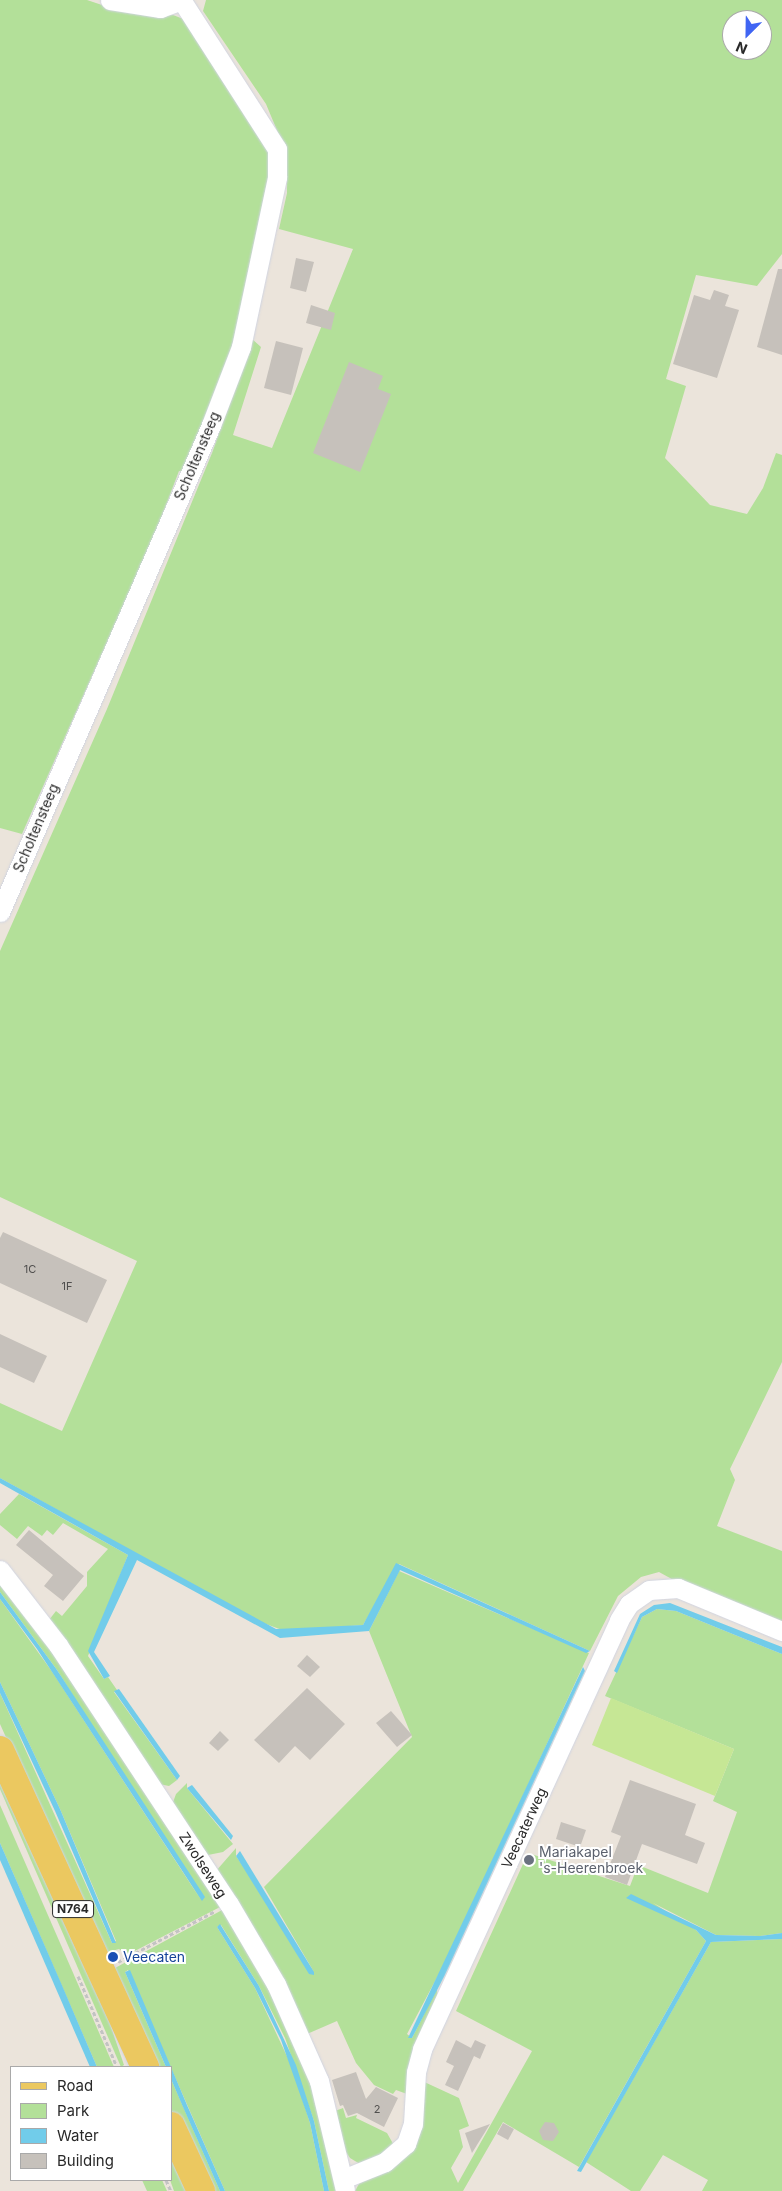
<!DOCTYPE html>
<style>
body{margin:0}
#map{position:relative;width:782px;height:2191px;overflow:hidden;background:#ebe4db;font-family:Inter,sans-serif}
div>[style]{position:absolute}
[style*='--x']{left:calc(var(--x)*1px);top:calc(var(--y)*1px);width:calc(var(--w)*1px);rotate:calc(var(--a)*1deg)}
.green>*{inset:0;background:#b3e099}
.pitch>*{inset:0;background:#c6e795}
.water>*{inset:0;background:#71ccea}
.building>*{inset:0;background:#c6c1bb}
.path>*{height:3px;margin-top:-1.5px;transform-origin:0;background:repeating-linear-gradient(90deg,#c3c3c3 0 4px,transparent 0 6.5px)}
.roads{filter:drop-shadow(0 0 1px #d0d4e1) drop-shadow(0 0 1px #d0d4e1)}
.street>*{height:19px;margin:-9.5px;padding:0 9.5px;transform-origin:9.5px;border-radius:9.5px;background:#fff}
.primary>*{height:28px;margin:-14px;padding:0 14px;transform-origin:14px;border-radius:14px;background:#ebc860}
.dots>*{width:14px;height:14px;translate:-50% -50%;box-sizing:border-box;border:2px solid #fff;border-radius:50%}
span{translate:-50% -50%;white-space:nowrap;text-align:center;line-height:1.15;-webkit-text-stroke:4px #fff;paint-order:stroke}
.number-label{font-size:11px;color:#504f4e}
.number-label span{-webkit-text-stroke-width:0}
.shield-label span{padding:1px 4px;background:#fff;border:1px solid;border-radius:4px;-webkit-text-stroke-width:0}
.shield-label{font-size:12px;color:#292929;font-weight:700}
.street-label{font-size:14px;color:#292929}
.worship-label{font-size:14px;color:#5b616d}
.left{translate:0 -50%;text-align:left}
.transit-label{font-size:14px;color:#164399}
.legend{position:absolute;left:10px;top:2066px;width:162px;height:115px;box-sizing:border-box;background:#fff;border:1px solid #a9a9a9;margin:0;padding:6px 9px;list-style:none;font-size:15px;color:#292929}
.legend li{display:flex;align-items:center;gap:10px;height:25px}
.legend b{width:25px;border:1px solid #a9a9a9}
.north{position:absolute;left:722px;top:10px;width:50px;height:50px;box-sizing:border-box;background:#fff;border:1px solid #a9a9a9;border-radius:50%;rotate:203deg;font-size:14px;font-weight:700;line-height:20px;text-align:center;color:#292929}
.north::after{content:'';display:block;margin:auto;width:18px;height:22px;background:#4065f3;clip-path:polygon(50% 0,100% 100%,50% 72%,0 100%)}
</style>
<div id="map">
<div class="green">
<i style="clip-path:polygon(0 0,87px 0,105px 6px,173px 15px,186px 20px,270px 146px,273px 171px,236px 337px,185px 472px,179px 471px,156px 532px,22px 834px,0 828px)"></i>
<i style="clip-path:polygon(evenodd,206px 0,782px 0,782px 254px,757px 286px,696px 275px,666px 379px,686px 386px,665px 458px,710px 505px,747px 514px,763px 488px,776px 453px,782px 455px,782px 1362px,730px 1469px,735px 1480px,717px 1526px,782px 1551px,782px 1624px,679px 1583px,659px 1572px,641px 1577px,618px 1596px,590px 1651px,399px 1564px,363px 1625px,285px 1631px,255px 1620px,0 1478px,0 1403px,62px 1431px,137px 1261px,0 1197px,0 951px,107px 709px,212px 453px,252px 339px,261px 347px,233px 435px,272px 448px,353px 249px,279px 229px,287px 193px,286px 152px,266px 104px,203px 11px,206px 0,732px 20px,762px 20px,762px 50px,732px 50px,732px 20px)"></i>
<i style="clip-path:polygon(19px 1494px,128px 1555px,88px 1656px,104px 1679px,108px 1677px,117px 1690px,114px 1692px,177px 1780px,169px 1786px,159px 1784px,49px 1620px,56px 1611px,62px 1616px,87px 1586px,87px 1572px,108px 1549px,63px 1523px,53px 1535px,47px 1530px,42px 1536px,28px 1526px,17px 1539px,0 1525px,0 1514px)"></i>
<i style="clip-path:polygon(399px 1571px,589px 1653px,451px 1951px,407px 2034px,412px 2038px,437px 1989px,438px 2006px,405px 2126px,407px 2094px,396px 2090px,393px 2094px,374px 2085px,356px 2063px,337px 2021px,307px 2034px,216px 1871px,236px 1848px,236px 1856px,314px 1972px,264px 1887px,412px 1737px,369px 1631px)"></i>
<i style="clip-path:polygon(0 1579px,23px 1607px,222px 1906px,127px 1955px,119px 1949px,108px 1952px,84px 1911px,0 1724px,0 1693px,112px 1943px,116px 1941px,60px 1809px,0 1682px,0 1599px,53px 1673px,201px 1900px,57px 1670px,0 1592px)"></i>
<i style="clip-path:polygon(657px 1609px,676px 1611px,782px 1654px,782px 1933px,760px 1936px,716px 1935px,653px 1903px,696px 1930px,706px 1941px,579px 2167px,503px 2122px,463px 2191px,355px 2191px,360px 2182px,391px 2165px,420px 2080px,459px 2098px,469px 2126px,459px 2130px,463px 2147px,451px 2168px,458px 2183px,532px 2051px,456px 2011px,528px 1853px,630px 1886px,638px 1865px,708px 1893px,737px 1812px,713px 1801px,734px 1749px,605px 1696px,642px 1617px)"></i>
<i style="clip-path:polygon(0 1767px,96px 1983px,124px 2065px,121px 2067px,0 1789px)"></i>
<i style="clip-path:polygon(187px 1783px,187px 1788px,233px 1844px,223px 1852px,208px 1855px,172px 1805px,176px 1794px)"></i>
<i style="clip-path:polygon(0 1805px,114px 2067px,97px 2067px,0 1843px)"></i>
<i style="clip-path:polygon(224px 1909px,254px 1956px,306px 2066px,337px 2191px,329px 2191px,314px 2121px,285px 2038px,259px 1986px,221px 1925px,217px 1927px,255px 1988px,292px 2067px,310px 2123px,324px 2191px,225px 2191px,128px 1970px,125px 1972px,166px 2067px,150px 2067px,115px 1968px)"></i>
<i style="clip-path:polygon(782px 1939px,782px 2191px,702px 2191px,708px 2180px,663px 2155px,640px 2191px,631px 2191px,586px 2162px,711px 1942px)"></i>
<i style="clip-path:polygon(171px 2079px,220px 2191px,206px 2191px,171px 2117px)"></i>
<i style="clip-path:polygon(343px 2108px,346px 2118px,357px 2115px,356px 2118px,387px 2133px,396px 2149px,360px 2164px,350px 2158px,344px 2149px,335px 2111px)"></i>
<i style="clip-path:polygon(171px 2154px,188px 2191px,174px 2191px,170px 2180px)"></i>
<i style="clip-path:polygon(142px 2180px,162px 2180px,167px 2191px,147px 2191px)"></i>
</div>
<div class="pitch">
<i style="clip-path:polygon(611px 1698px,734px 1749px,715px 1796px,592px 1745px)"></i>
</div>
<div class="water">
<i style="clip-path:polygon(0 1478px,276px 1629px,363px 1625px,396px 1563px,590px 1651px,586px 1653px,400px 1570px,369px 1631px,280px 1638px,137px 1560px,94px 1652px,110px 1676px,104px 1679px,88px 1651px,128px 1555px,0 1483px)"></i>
<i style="clip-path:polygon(0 1592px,57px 1670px,205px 1897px,202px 1901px,37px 1649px,0 1599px)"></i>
<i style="clip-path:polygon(670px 1603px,782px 1647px,782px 1654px,676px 1611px,657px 1609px,642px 1617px,617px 1673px,614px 1671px,640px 1614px,654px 1605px)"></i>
<i style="clip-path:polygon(583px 1667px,585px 1671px,445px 1975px,412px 2038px,408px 2038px)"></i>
<i style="clip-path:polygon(0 1682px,60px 1809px,116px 1943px,112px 1943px,55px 1811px,0 1693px)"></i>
<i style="clip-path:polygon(119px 1689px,180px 1776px,177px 1780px,114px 1691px)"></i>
<i style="clip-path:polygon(192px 1785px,233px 1836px,231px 1840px,187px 1788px)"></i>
<i style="clip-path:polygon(0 1843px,61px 1983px,97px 2067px,90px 2067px,0 1860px)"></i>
<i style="clip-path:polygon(240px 1851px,314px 1972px,314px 1975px,309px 1974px,236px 1856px)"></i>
<i style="clip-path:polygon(631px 1894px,716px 1935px,760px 1936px,782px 1933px,782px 1939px,711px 1942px,581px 2172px,577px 2171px,706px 1941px,696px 1930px,626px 1898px)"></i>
<i style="clip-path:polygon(220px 1924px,259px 1986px,296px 2065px,314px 2121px,329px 2191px,324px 2191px,310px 2123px,281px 2040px,255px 1988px,217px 1927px)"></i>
<i style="clip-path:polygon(130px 1970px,187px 2105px,225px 2191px,220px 2191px,183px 2107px,171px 2079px,171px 2067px,166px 2067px,125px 1972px)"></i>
</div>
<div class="building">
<i style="clip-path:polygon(296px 258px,314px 262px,306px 292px,290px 288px)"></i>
<i style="clip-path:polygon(778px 269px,782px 269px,782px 355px,757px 347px)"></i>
<i style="clip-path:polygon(714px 290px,729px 295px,725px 306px,739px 310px,717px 378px,673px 364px,694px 295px,710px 300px)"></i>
<i style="clip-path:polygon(311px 305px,335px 313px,331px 330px,306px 323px)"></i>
<i style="clip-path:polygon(276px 341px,303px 348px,291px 395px,264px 388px)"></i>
<i style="clip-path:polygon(349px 362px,383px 376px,378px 389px,391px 394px,360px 472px,313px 453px)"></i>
<i style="clip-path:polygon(3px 1232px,107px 1280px,87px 1323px,0 1283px,0 1238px)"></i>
<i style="clip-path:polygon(0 1334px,47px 1356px,34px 1383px,0 1367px)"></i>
<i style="clip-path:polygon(29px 1530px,84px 1576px,63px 1601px,44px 1586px,53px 1575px,16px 1545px)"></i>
<i style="clip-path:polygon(307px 1655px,320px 1667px,310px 1677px,297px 1666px)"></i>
<i style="clip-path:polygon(307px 1688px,345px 1724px,310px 1760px,295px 1746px,279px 1763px,254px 1740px)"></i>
<i style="clip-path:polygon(391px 1711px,412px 1735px,397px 1747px,376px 1723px)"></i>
<i style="clip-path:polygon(220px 1731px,229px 1740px,218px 1751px,209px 1743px)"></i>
<i style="clip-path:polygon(630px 1780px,696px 1804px,685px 1835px,705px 1843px,697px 1864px,642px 1844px,627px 1885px,605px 1877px,621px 1836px,611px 1832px)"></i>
<i style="clip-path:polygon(561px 1822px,586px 1830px,580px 1847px,556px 1839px)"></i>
<i style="clip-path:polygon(456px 2040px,471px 2048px,475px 2040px,486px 2045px,480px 2059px,474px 2056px,458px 2091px,445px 2085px,454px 2066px,446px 2062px)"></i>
<i style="clip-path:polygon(356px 2072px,366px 2099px,376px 2087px,398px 2098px,384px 2127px,357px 2113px,348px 2116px,343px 2105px,340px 2106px,332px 2080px)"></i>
<i style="clip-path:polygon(545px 2122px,554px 2123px,559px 2132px,553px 2141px,543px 2140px,539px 2131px)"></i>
<i style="clip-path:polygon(503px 2123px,514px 2129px,508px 2140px,497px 2134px)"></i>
<i style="clip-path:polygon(490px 2124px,472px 2153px,465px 2133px)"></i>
</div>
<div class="path">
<i style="--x:118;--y:1962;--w:110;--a:-27.7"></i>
<i style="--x:78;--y:1976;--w:99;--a:66.8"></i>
<i style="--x:166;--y:2180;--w:12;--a:66"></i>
</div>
<div class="roads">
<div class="street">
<i style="--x:110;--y:0;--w:51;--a:9.1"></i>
<i style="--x:160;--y:8;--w:23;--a:-20"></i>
<i style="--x:0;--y:912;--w:531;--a:-66.57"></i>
<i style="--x:211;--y:425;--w:84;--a:-69"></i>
<i style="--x:241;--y:347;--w:174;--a:-78"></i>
<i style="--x:277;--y:177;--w:28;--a:-90"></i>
<i style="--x:277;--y:149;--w:176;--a:-122.7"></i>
<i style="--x:0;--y:1570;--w:95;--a:52.3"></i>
<i style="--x:58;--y:1645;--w:310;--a:56.6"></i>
<i style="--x:229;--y:1904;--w:93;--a:59.6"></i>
<i style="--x:276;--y:1984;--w:106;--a:66.1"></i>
<i style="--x:319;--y:2081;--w:112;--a:76.6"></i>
<i style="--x:343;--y:2179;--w:45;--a:-22"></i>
<i style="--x:385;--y:2162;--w:28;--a:-41"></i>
<i style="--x:406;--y:2144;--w:21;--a:-71"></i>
<i style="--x:413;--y:2124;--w:52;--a:-86.7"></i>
<i style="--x:416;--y:2072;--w:24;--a:-75"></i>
<i style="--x:422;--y:2049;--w:472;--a:-65.3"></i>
<i style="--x:619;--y:1620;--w:19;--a:-58"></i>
<i style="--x:629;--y:1604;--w:24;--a:-35"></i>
<i style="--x:649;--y:1590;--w:29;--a:-4"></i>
<i style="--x:678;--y:1588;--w:113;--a:22.5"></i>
</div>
<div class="primary">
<i style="--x:0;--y:1750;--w:349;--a:65.4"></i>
<i style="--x:171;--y:2126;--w:72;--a:65.2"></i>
</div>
</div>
<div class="dots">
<i style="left:529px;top:1860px;background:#6b7280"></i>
<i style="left:113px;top:1957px;background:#1a4fb4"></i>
</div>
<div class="number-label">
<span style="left:30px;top:1269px">1C</span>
<span style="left:67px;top:1286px">1F</span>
<span style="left:377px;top:2109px">2</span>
</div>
<div class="shield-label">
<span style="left:73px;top:1909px">N764</span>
</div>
<div class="street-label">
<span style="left:197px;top:456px;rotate:-67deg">Scholtensteeg</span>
<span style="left:36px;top:828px;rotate:-67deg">Scholtensteeg</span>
<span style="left:524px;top:1828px;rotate:-65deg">Veecaterweg</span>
<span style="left:203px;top:1865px;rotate:57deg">Zwolseweg</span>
</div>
<div class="worship-label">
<span class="left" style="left:539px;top:1860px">Mariakapel<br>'s-Heerenbroek</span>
</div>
<div class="transit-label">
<span class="left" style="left:123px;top:1957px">Veecaten</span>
</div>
<ul class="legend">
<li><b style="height:6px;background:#ebc860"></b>Road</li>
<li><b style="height:14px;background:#b3e099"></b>Park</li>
<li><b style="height:14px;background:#71ccea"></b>Water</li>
<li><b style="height:14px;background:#c6c1bb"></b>Building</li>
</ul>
<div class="north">N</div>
</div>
